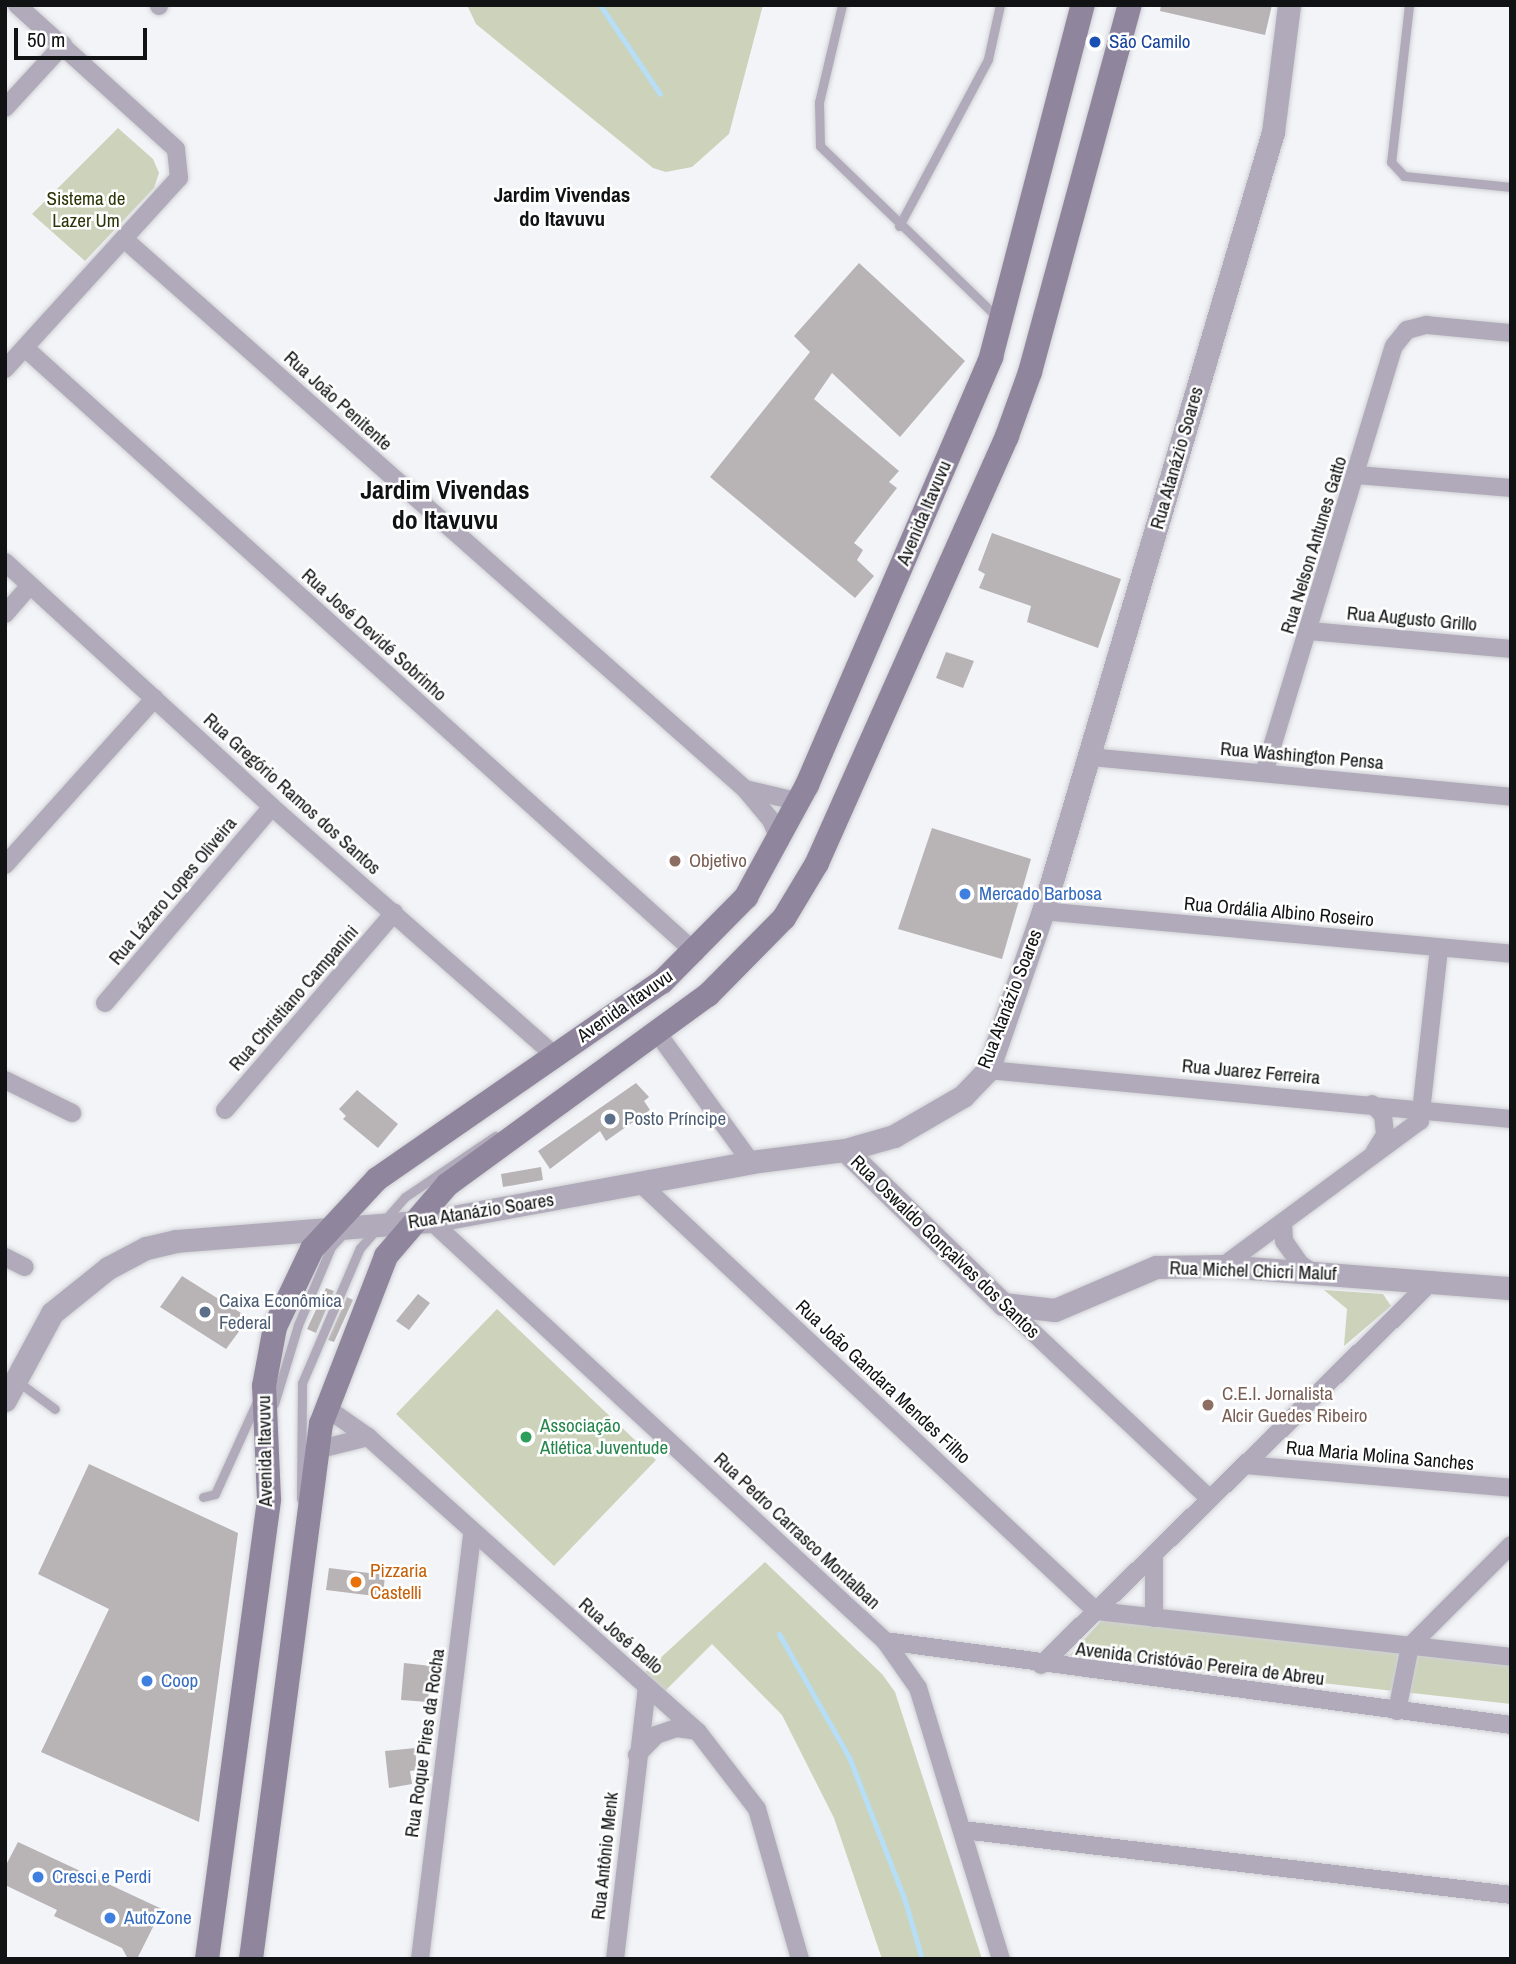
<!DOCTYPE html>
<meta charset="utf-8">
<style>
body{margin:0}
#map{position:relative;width:1516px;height:1964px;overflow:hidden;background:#f3f4f8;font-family:"Archivo Narrow",sans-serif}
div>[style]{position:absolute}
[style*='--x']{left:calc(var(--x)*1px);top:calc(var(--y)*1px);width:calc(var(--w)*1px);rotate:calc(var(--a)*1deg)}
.green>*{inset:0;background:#ccd3ba}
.stream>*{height:5px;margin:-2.5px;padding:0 2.5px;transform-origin:2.5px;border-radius:2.5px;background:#b7def7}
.building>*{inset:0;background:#b8b3b4}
.roads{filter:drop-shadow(0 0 2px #cfd0d3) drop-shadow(0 0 2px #cfd0d3)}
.service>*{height:9px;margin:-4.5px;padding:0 4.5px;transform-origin:4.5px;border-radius:4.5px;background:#b0aaba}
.minor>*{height:18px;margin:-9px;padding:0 9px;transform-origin:9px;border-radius:9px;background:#b0aaba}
.tertiary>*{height:23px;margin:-11.5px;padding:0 11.5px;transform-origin:11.5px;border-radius:11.5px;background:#b0aaba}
.secondary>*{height:24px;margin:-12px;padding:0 12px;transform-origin:12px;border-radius:12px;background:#8f859d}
.dots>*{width:19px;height:19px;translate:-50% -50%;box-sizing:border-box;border:4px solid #fff;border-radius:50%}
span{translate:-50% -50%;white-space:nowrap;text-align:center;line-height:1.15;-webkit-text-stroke:5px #fff;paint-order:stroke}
.transit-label{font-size:19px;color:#164399}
.left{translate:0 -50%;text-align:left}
.park-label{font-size:19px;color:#2c3507}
.street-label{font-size:19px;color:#111213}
.education-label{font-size:19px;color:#785e54}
.shop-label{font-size:19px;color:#366cbe}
.service-label{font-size:19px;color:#4e5e75}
.leisure-label{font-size:19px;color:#27864d}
.food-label{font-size:19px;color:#c56008}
.neighbourhood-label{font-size:21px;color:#111213;font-weight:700}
.district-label{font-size:26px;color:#111213;font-weight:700}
.frame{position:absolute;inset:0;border:7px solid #111213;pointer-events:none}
.scale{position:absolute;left:14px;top:28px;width:133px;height:32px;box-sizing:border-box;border:4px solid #111213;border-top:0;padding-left:9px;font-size:21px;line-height:24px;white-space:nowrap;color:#111213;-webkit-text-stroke:5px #fff;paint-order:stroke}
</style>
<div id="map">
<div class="green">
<i style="clip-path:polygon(467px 5px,763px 5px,729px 134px,692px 167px,666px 172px,653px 168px,476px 24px)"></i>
<i style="clip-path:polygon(118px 128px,153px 159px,159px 173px,154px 188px,85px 261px,32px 214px)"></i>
<i style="clip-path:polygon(1324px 1290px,1383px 1294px,1391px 1306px,1344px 1346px,1347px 1309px)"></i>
<i style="clip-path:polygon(497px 1309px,656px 1460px,554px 1566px,396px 1414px)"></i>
<i style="clip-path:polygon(765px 1562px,882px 1674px,895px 1692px,982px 1959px,882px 1959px,834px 1818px,782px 1715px,712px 1644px,665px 1691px,645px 1672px)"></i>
<i style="clip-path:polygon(1102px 1620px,1511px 1664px,1511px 1704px,1070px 1655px)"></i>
</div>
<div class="stream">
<i style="--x:600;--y:5;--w:107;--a:56"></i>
<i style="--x:779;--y:1634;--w:142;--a:60.4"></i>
<i style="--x:849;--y:1757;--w:155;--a:68.7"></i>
<i style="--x:905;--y:1901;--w:60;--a:73.7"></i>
</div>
<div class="building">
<i style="clip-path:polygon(1161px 5px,1272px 5px,1265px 35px,1160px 11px)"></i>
<i style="clip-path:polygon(859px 263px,965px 361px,900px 437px,832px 373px,814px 399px,899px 471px,889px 482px,897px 488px,854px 543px,863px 550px,857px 560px,874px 576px,855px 598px,710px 477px,810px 352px,794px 336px)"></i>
<i style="clip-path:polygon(992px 533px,1121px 579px,1098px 648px,1027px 622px,1031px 606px,979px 588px,985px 574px,978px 570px)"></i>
<i style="clip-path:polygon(946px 652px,974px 661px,963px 688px,936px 678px)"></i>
<i style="clip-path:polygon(932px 828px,1031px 859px,1002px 959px,898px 929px)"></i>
<i style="clip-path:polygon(636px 1083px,649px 1097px,644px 1101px,650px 1110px,606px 1141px,600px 1131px,550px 1169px,538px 1151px)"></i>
<i style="clip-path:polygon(357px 1090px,398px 1124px,378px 1148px,343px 1119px,346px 1116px,339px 1109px)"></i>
<i style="clip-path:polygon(541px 1167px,543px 1180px,503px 1187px,501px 1174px)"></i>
<i style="clip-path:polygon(182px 1276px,249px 1318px,226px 1349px,160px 1307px)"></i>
<i style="clip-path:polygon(326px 1288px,334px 1291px,316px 1333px,307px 1329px)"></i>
<i style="clip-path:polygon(418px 1294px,430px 1303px,409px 1330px,396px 1321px)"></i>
<i style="clip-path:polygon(347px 1297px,353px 1300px,334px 1342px,328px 1340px)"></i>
<i style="clip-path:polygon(89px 1464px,238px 1533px,199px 1822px,41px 1752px,109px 1609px,38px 1574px)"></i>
<i style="clip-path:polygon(329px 1568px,385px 1575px,383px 1597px,326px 1590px)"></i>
<i style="clip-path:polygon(404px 1663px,431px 1666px,428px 1702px,401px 1700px)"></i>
<i style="clip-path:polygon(415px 1748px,417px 1770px,410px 1771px,412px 1784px,389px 1788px,385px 1751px)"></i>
<i style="clip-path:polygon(18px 1842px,162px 1909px,137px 1959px,128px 1959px,122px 1948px,54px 1916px,57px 1910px,5px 1885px,5px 1867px)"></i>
</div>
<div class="roads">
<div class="service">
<i style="--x:842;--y:5;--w:100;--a:103.3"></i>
<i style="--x:819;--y:102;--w:44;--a:88.7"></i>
<i style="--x:820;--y:146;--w:246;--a:44"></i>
<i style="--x:1409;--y:5;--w:158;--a:96.5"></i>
<i style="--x:1391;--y:162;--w:19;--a:47"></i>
<i style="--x:1404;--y:176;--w:108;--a:5.9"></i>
<i style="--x:899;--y:226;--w:189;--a:-61.9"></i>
<i style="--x:988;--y:59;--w:55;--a:-77.5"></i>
<i style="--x:17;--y:1381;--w:47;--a:36.4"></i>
<i style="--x:274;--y:1404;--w:83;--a:-73.1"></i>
<i style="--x:298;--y:1325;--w:85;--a:-67.1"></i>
<i style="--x:331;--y:1247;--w:22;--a:-47"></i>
<i style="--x:203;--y:1497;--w:12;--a:-14"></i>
<i style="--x:215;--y:1494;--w:104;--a:-65.6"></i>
<i style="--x:301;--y:1499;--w:116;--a:-89.5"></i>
<i style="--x:302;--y:1383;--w:147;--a:-66.8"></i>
<i style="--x:360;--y:1248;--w:68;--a:-48.6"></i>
<i style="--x:405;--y:1197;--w:109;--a:-34.1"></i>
</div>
<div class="minor">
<i style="--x:159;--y:6;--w:1;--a:-90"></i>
<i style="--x:5;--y:108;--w:86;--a:-47.4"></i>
<i style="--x:124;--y:239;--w:830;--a:41.53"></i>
<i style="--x:745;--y:789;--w:40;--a:50"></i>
<i style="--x:771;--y:820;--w:23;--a:67"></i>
<i style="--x:25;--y:348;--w:903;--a:42.04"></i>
<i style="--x:5;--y:369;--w:258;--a:-47.7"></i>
<i style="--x:179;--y:178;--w:29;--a:-96"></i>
<i style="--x:176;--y:149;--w:215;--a:-137.8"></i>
<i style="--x:1357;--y:475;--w:155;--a:4.8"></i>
<i style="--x:5;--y:562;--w:362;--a:42.5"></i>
<i style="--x:272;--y:807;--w:376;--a:41.3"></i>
<i style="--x:5;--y:614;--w:38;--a:-49"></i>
<i style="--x:1310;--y:631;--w:202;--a:5.1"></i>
<i style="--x:1090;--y:757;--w:423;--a:5.4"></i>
<i style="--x:1264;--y:773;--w:446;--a:-73.1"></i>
<i style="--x:1394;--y:346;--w:21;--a:-51"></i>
<i style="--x:1407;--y:330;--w:20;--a:-15"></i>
<i style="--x:1426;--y:325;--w:85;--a:5.4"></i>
<i style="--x:745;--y:789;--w:57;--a:13.3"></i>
<i style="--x:5;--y:865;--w:224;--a:-48.1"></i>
<i style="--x:1043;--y:911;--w:470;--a:5.2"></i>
<i style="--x:105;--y:1003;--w:257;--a:-49.6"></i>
<i style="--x:656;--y:1031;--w:162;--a:54.1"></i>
<i style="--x:988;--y:1070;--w:525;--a:5.35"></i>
<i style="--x:5;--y:1080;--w:75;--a:26.2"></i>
<i style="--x:1372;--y:1104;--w:16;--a:45"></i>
<i style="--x:1383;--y:1115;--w:20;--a:84"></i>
<i style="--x:1385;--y:1135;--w:19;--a:122"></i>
<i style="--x:225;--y:1110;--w:260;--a:-49.4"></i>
<i style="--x:641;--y:1184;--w:624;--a:43.18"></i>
<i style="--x:1096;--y:1611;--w:418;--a:6.3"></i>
<i style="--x:431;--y:1221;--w:618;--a:42.77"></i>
<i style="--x:885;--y:1641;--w:57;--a:54.9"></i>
<i style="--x:918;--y:1688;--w:283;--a:73"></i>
<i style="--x:1283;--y:1222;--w:19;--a:87"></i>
<i style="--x:1284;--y:1241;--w:28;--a:55"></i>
<i style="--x:1300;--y:1264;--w:14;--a:34"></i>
<i style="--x:5;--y:1257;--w:22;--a:27"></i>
<i style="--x:1223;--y:1266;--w:245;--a:-36.4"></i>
<i style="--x:1420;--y:1121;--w:174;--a:-83.7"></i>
<i style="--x:1003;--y:1304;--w:284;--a:43.3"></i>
<i style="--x:325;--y:1407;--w:52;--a:34.9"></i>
<i style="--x:368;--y:1437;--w:443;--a:41.8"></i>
<i style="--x:698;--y:1732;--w:97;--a:52.5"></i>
<i style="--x:757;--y:1809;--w:156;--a:74"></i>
<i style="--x:316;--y:1450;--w:54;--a:-14"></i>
<i style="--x:1245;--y:1465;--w:267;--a:4.9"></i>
<i style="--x:1154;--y:1554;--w:64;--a:90"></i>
<i style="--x:885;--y:1641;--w:632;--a:7.64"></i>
<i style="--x:1041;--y:1665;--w:549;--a:-44.48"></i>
<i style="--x:1397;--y:1711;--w:66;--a:-78.7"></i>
<i style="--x:1410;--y:1646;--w:143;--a:-45"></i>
<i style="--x:637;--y:1755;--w:28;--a:-46"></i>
<i style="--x:656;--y:1735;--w:21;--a:-19"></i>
<i style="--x:676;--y:1728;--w:21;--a:8"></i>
<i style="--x:963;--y:1830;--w:552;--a:6.76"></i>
<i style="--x:420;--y:1959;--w:429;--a:-83"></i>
<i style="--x:615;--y:1959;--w:273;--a:-83.3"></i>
</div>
<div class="tertiary">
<i style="--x:845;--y:1150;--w:221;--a:44.3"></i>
<i style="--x:1003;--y:1304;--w:52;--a:6.6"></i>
<i style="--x:1055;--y:1310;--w:110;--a:-23.1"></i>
<i style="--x:1156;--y:1267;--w:67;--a:-0.9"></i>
<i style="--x:1223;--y:1266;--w:289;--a:4.4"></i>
<i style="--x:5;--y:1400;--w:99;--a:-61.6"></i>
<i style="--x:52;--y:1313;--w:72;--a:-38.8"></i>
<i style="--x:108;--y:1268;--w:43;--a:-27.8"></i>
<i style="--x:146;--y:1248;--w:31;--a:-13"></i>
<i style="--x:176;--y:1241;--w:256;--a:-4.5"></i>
<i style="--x:431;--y:1221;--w:325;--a:-10.4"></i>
<i style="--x:751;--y:1162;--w:95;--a:-7.3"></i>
<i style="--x:845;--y:1150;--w:51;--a:-15.9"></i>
<i style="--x:894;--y:1136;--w:80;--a:-30.1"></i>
<i style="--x:963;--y:1096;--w:36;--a:-46"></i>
<i style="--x:988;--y:1070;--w:168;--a:-70.9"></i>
<i style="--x:1043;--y:911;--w:812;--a:-73.55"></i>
<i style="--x:1273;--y:132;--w:128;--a:-82.8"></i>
</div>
<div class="secondary">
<i style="--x:207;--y:1959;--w:464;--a:-82.3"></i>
<i style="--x:269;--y:1499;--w:113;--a:-92.5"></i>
<i style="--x:264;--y:1386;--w:60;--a:-79.4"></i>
<i style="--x:275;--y:1327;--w:86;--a:-64.6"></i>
<i style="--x:312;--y:1249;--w:96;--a:-47.1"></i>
<i style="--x:377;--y:1179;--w:346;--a:-34.7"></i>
<i style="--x:662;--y:982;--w:120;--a:-45.3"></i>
<i style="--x:746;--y:897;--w:128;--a:-61.4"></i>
<i style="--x:807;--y:785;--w:466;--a:-66.7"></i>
<i style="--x:991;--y:357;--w:364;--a:-75.4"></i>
<i style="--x:251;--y:1959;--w:540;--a:-82.55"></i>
<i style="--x:321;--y:1424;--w:180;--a:-68.8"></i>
<i style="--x:386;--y:1256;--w:94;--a:-49.3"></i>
<i style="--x:447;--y:1185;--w:323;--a:-36.1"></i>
<i style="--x:708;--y:995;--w:108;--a:-45.4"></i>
<i style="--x:784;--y:918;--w:64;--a:-59"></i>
<i style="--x:817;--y:863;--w:467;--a:-66"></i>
<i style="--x:1007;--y:436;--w:68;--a:-70.2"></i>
<i style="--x:1030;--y:372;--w:380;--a:-74.8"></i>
</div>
</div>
<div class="dots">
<i style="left:1095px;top:42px;background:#1a4fb4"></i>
<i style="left:675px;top:861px;background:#8d6e63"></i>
<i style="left:965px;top:894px;background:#3f7fe0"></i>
<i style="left:610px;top:1119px;background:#5c6f8a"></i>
<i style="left:205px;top:1312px;background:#5c6f8a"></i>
<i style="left:1208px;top:1405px;background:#8d6e63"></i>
<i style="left:526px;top:1437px;background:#2e9e5b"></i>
<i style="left:356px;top:1582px;background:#e8710a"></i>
<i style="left:147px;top:1681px;background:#3f7fe0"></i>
<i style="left:38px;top:1877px;background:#3f7fe0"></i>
<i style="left:110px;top:1918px;background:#3f7fe0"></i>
</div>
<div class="transit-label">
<span class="left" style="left:1109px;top:42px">São Camilo</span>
</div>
<div class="park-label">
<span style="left:86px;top:210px">Sistema de<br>Lazer Um</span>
</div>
<div class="street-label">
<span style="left:338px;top:401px;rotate:42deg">Rua João Penitente</span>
<span style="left:1177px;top:458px;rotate:-74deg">Rua Atanázio Soares</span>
<span style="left:924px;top:513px;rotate:-67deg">Avenida Itavuvu</span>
<span style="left:1314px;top:545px;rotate:-73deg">Rua Nelson Antunes Gatto</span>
<span style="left:1412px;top:619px;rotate:5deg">Rua Augusto Grillo</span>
<span style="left:374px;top:635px;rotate:42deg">Rua José Devidé Sobrinho</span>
<span style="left:1302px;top:756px;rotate:5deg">Rua Washington Pensa</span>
<span style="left:292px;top:794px;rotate:42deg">Rua Gregório Ramos dos Santos</span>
<span style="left:173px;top:891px;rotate:-50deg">Rua Lázaro Lopes Oliveira</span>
<span style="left:1279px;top:912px;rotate:5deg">Rua Ordália Albino Roseiro</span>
<span style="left:294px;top:998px;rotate:-49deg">Rua Christiano Campanini</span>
<span style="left:1010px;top:999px;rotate:-69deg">Rua Atanázio Soares</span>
<span style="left:625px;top:1006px;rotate:-35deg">Avenida Itavuvu</span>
<span style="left:1251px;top:1072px;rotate:5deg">Rua Juarez Ferreira</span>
<span style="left:481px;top:1211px;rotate:-9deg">Rua Atanázio Soares</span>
<span style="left:945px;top:1247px;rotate:44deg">Rua Oswaldo Gonçalves dos Santos</span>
<span style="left:1253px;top:1271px;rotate:2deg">Rua Michel Chicri Maluf</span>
<span style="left:883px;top:1382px;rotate:43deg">Rua João Gandara Mendes Filho</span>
<span style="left:265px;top:1451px;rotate:-91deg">Avenida Itavuvu</span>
<span style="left:1380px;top:1456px;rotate:5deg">Rua Maria Molina Sanches</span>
<span style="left:797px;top:1531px;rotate:43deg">Rua Pedro Carrasco Montalban</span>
<span style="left:621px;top:1636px;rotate:41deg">Rua José Bello</span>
<span style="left:1200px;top:1664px;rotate:7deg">Avenida Cristóvão Pereira de Abreu</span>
<span style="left:425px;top:1743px;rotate:-82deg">Rua Roque Pires da Rocha</span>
<span style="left:605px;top:1856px;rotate:-84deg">Rua Antônio Menk</span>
</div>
<div class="education-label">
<span class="left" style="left:689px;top:861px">Objetivo</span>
<span class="left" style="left:1222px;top:1405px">C.E.I. Jornalista<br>Alcir Guedes Ribeiro</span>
</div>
<div class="shop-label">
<span class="left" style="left:979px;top:894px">Mercado Barbosa</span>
<span class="left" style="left:161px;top:1681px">Coop</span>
<span class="left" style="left:52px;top:1877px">Cresci e Perdi</span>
<span class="left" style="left:124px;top:1918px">AutoZone</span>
</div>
<div class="service-label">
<span class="left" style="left:624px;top:1119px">Posto Príncipe</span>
<span class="left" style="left:219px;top:1312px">Caixa Econômica<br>Federal</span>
</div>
<div class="leisure-label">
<span class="left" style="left:540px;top:1437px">Associação<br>Atlética Juventude</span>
</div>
<div class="food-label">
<span class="left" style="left:370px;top:1582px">Pizzaria<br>Castelli</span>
</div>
<div class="neighbourhood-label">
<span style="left:562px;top:207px">Jardim Vivendas<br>do Itavuvu</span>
</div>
<div class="district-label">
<span style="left:445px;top:505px">Jardim Vivendas<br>do Itavuvu</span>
</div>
<div class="frame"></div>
<div class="scale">50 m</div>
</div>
